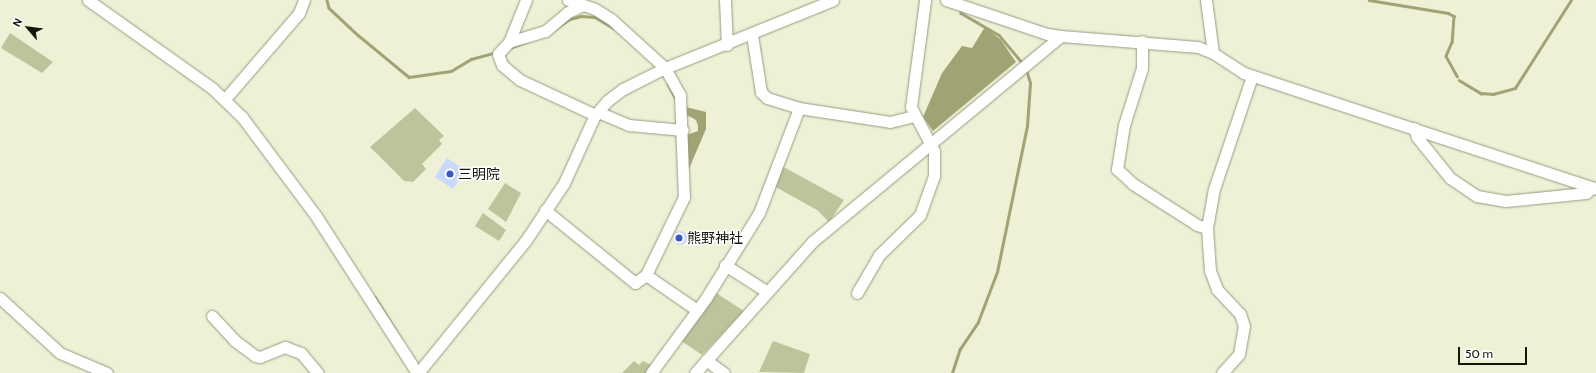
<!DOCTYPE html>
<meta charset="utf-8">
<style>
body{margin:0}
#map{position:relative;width:1596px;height:373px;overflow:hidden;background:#eef1d5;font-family:Cabin,"Noto Sans JP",sans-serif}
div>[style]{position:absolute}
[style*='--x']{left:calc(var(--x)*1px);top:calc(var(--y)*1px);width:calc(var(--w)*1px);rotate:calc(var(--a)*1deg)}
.green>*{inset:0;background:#bfc39b}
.water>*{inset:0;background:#a0a474}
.stream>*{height:2.5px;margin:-1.25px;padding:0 1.25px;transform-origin:1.25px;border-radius:1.25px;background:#a0a474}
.building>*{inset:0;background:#c9d8fc}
.round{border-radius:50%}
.roads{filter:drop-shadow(0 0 1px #989a80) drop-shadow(0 0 1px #989a80)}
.minor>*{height:11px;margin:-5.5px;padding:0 5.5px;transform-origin:5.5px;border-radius:5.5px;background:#fff}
.dots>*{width:11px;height:11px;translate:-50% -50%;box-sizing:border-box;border:2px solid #fff;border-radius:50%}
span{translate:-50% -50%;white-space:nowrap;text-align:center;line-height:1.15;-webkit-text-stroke:3px #fff;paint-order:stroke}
.poi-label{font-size:14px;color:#14150b}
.left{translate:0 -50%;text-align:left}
.north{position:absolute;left:8px;top:8px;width:40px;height:40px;-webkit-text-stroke:3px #fff;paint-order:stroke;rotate:298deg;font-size:11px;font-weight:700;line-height:16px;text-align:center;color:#14150b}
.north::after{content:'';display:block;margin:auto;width:14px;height:18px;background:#14150b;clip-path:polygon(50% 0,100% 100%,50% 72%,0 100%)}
.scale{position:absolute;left:1458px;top:347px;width:69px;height:18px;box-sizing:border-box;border:2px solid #14150b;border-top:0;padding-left:5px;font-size:12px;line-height:14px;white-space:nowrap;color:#14150b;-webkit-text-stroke:3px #fff;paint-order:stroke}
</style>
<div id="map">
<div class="green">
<i style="clip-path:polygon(10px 33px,53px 62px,42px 73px,1px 48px)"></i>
<i style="clip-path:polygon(415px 108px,444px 136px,439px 140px,442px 144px,422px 164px,426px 169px,413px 182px,404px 181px,370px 147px)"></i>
<i style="clip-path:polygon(780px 165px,844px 200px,829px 222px,817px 210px,772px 185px)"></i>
<i style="clip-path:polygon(505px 183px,521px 193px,506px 222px,488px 209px)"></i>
<i style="clip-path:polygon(483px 213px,506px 230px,499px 241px,475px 226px)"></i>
<i style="clip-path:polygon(713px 291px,744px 311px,702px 355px,680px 340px)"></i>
<i style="clip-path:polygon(773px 341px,810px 354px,804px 373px,759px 372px)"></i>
<i style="clip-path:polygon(634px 361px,639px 365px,643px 361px,653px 366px,648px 373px,622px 373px)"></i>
</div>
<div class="water">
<i style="clip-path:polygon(985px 27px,1001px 40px,1016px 62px,933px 131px,923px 117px,942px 73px,962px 46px,972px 48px)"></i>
<i style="clip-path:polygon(686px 107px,706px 112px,706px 129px,688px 171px,684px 163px,687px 135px,698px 131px,698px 126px,696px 120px,687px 115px)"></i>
</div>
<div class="stream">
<i style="--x:327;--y:0;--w:8;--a:76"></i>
<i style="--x:329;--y:8;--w:40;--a:43"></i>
<i style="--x:358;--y:35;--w:66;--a:39.5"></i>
<i style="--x:409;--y:77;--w:42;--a:-8.1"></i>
<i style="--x:451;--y:71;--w:23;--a:-31"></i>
<i style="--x:471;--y:59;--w:24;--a:-15"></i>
<i style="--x:1369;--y:0;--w:80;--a:9.3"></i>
<i style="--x:1448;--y:13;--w:7;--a:27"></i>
<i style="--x:1454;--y:16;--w:26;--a:94"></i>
<i style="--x:1452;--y:42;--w:15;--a:113"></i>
<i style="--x:1446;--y:56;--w:23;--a:61"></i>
<i style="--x:961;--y:9;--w:4;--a:90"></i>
<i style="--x:961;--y:13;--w:44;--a:30.1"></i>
<i style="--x:999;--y:35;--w:38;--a:50"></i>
<i style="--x:552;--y:31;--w:22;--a:-34"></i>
<i style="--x:570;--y:19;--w:11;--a:-15"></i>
<i style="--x:581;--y:16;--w:14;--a:4"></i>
<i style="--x:595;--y:17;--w:21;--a:31"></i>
<i style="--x:510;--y:48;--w:16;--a:-22"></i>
<i style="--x:1459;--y:80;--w:26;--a:31"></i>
<i style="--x:1481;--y:93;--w:12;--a:5"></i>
<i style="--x:1493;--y:94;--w:23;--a:-15"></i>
<i style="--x:1515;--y:88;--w:104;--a:-57.5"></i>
<i style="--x:668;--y:84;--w:19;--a:62"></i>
<i style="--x:375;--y:297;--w:49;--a:58.2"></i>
<i style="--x:952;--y:373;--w:25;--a:-72"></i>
<i style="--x:960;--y:349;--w:32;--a:-56"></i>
<i style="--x:978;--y:322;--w:53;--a:-69.2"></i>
<i style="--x:997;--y:272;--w:149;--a:-78.4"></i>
<i style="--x:1027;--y:126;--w:43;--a:-86"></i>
<i style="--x:1030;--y:83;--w:14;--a:-107"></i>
</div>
<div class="building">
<i style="clip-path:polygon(447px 158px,465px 170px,453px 189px,435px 177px)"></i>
<i class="round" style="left:673px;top:231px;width:14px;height:14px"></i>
</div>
<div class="roads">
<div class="minor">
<i style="--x:88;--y:0;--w:152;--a:35.4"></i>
<i style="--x:212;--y:88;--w:42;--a:44"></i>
<i style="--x:242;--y:117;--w:124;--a:53.2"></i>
<i style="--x:316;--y:216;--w:187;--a:57.2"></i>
<i style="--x:568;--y:0;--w:28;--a:18"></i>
<i style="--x:595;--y:9;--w:19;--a:32"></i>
<i style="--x:611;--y:19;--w:73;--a:42.2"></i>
<i style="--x:665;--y:68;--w:31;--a:61"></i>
<i style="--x:680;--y:95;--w:102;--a:87.8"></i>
<i style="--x:684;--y:197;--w:87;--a:116"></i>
<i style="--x:725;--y:0;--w:45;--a:87.5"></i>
<i style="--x:946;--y:0;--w:107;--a:18.6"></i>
<i style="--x:1047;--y:34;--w:14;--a:8"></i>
<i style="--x:1206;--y:0;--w:53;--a:82.5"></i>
<i style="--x:583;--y:5;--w:17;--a:155"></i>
<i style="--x:568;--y:12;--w:30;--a:140"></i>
<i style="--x:545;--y:31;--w:38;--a:163"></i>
<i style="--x:509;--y:42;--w:16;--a:133"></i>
<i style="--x:498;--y:54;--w:12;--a:70"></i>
<i style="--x:502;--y:65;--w:23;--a:40"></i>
<i style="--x:520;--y:80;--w:83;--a:25"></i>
<i style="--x:752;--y:35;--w:58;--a:81"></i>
<i style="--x:761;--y:92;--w:8;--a:45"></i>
<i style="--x:767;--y:98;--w:34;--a:17"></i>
<i style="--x:799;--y:108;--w:92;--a:8.7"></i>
<i style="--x:890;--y:122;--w:25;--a:-14"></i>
<i style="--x:1142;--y:41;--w:27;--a:90"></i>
<i style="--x:1142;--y:68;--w:60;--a:107.5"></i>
<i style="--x:1124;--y:125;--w:45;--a:99"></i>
<i style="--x:1117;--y:169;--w:22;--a:43"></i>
<i style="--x:1133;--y:184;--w:76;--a:32.6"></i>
<i style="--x:1197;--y:225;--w:10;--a:17"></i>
<i style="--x:509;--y:42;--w:45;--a:-68"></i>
<i style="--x:225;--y:99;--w:113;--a:-49.3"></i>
<i style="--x:299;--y:13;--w:14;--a:-69"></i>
<i style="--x:598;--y:112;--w:34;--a:23"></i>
<i style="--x:629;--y:125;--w:54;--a:5.3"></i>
<i style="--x:1414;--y:128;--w:9;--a:72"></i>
<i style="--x:1417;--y:137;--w:53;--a:51.2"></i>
<i style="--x:1450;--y:178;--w:32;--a:34"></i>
<i style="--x:1477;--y:196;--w:29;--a:10"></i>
<i style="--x:1506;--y:201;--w:80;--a:-5.7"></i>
<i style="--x:1586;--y:193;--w:8;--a:-40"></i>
<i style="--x:545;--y:210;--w:116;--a:39"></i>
<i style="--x:635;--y:283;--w:14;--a:-36"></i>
<i style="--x:646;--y:275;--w:62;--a:34.5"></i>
<i style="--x:725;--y:265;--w:49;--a:32.4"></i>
<i style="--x:857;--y:293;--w:44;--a:-59.9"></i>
<i style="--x:879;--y:255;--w:57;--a:-44.3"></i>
<i style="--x:920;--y:215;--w:41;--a:-70.3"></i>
<i style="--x:934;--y:176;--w:25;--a:-90"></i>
<i style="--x:934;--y:151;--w:50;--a:-117.6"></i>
<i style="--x:911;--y:107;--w:108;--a:-82.5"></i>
<i style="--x:0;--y:298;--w:81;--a:42.5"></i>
<i style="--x:60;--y:353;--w:51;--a:23.1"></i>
<i style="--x:212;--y:316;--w:33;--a:47"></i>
<i style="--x:234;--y:340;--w:26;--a:37"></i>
<i style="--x:255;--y:356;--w:5;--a:11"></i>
<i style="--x:260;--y:357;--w:27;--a:-22"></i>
<i style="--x:285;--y:347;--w:17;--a:21"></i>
<i style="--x:301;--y:353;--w:26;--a:50"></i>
<i style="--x:706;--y:360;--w:22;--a:36"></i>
<i style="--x:418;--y:373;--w:171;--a:-50.9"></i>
<i style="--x:526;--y:240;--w:69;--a:-56.3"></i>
<i style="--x:564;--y:183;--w:75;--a:-65.5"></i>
<i style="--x:595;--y:115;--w:18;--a:-49"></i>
<i style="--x:607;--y:101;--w:20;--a:-37"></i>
<i style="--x:623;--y:89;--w:47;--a:-26.6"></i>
<i style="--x:665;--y:68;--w:181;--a:-22"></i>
<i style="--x:651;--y:373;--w:93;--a:-53.7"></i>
<i style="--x:706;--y:298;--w:100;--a:-58.1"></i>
<i style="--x:759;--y:213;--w:112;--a:-69.1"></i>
<i style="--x:695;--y:373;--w:176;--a:-48.2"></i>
<i style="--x:812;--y:242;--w:323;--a:-39.6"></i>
<i style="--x:1061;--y:36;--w:137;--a:4.6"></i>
<i style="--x:1198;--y:47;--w:16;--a:22"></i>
<i style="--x:1213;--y:53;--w:37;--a:33"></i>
<i style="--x:1244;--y:73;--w:371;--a:18.2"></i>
<i style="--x:1222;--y:373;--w:25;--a:-48"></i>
<i style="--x:1239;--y:354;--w:28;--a:-80"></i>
<i style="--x:1244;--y:326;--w:13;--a:-108"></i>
<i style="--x:1240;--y:314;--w:34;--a:-133"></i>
<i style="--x:1217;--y:289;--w:19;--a:-111"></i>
<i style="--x:1210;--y:271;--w:43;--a:-94"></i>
<i style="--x:1207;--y:228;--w:40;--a:-80"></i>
<i style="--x:1214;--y:189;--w:119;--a:-71.4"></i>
</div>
</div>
<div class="dots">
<i style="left:450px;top:174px;background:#3957c9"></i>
<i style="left:679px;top:238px;background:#3957c9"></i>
</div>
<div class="poi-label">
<span class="left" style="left:458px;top:174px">三明院</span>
<span class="left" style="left:687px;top:238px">熊野神社</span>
</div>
<div class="north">N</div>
<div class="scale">50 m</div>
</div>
